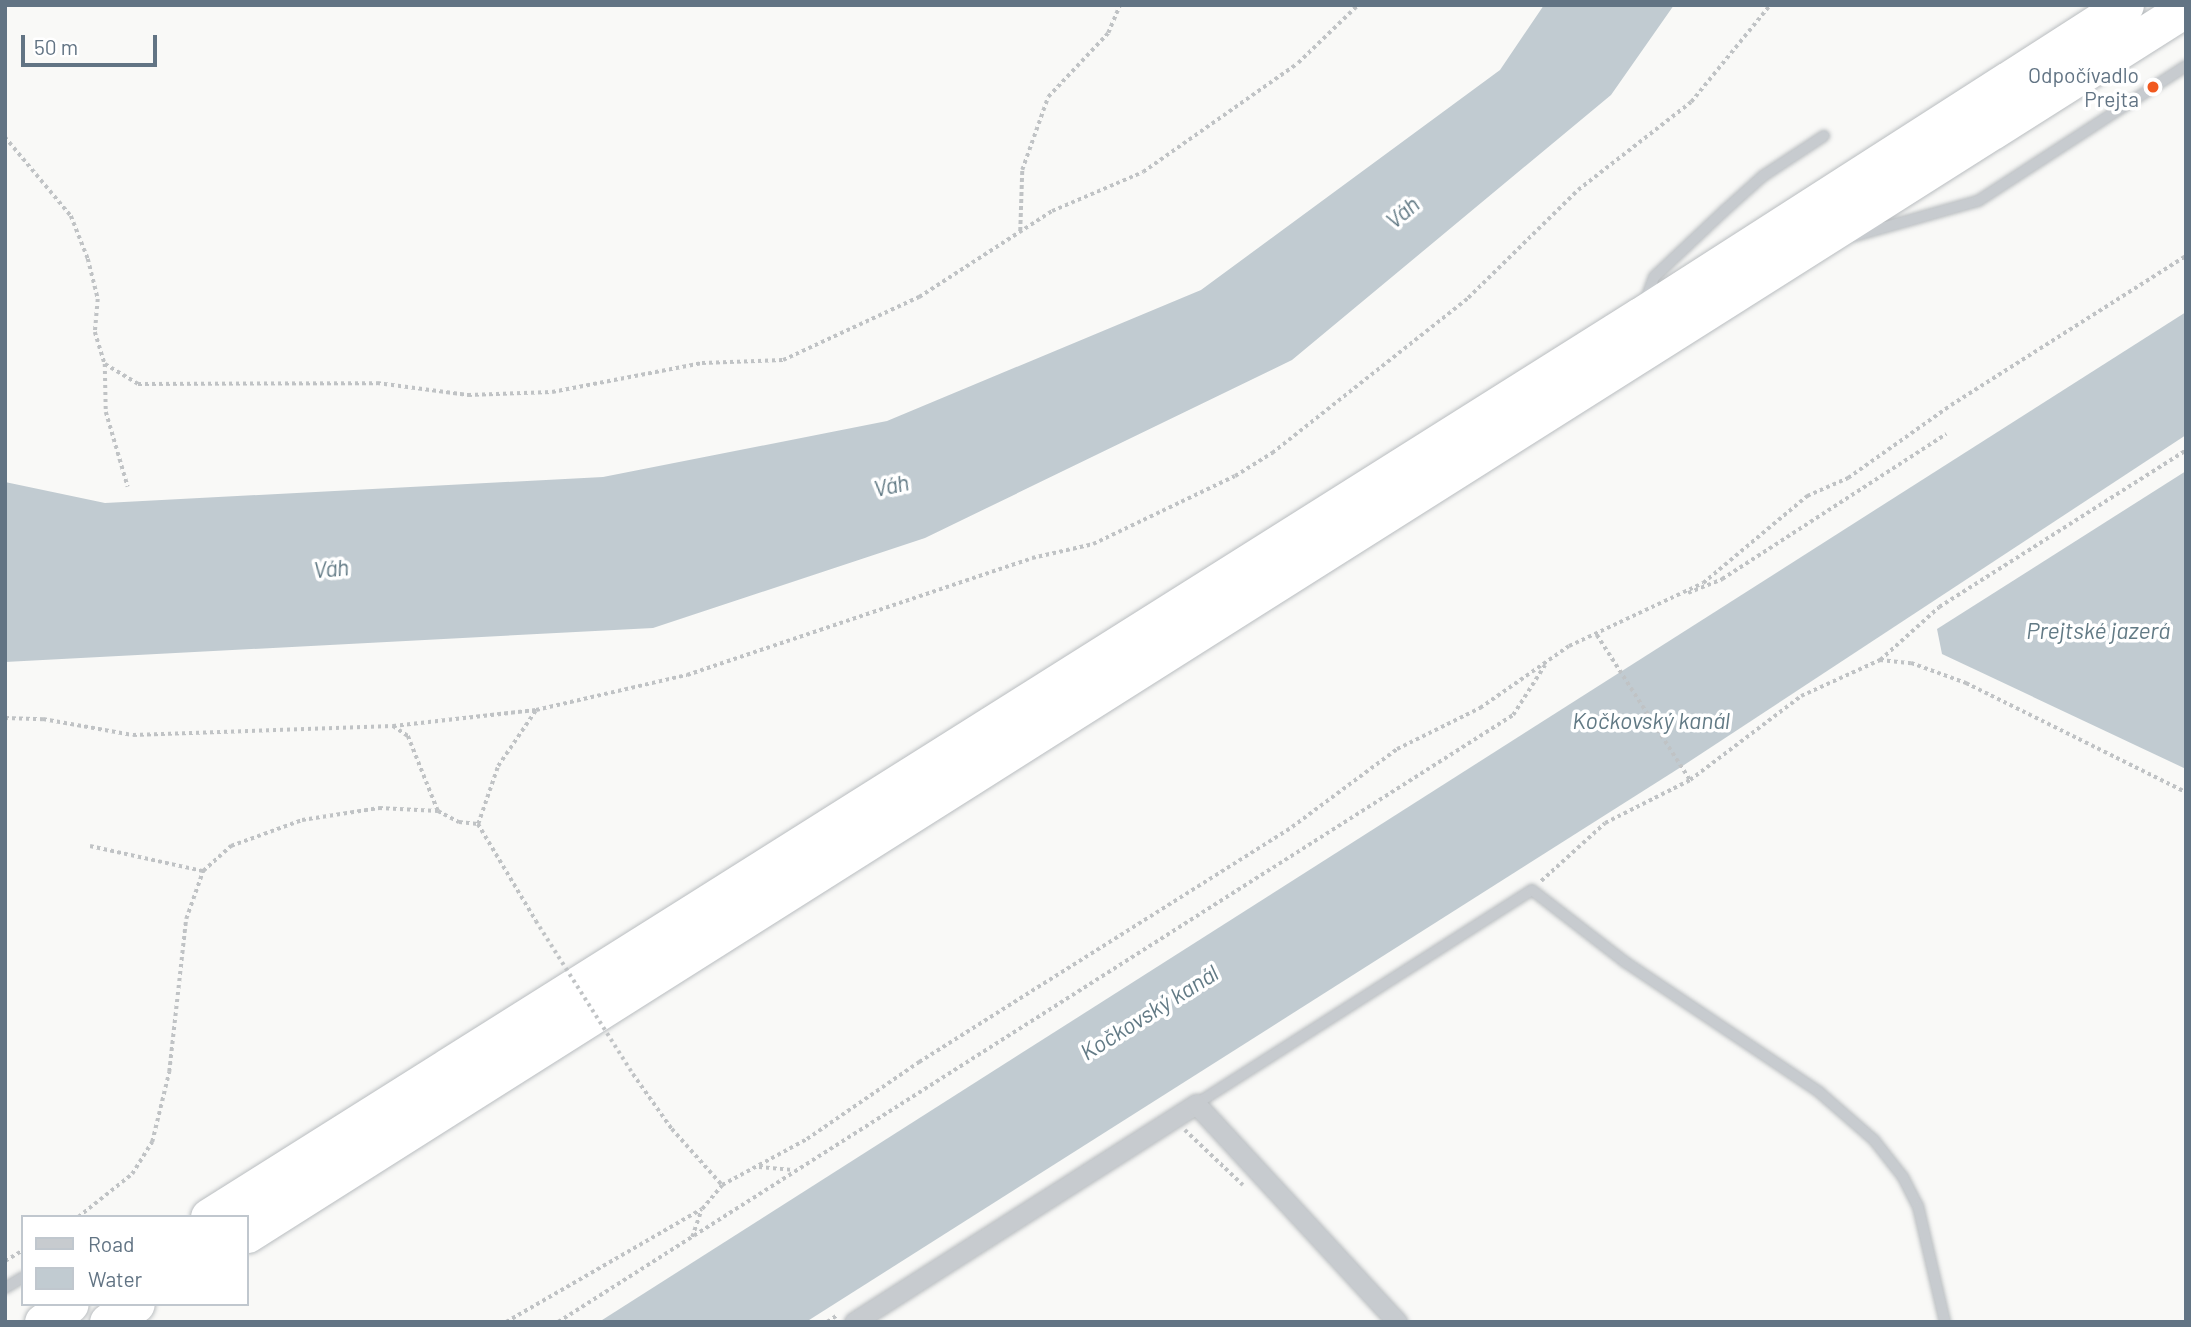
<!DOCTYPE html>
<meta charset="utf-8">
<style>
body{margin:0}
#map{position:relative;width:2191px;height:1327px;overflow:hidden;background:#f9f9f7;font-family:Barlow,sans-serif}
div>[style]{position:absolute}
[style*='--x']{left:calc(var(--x)*1px);top:calc(var(--y)*1px);width:calc(var(--w)*1px);rotate:calc(var(--a)*1deg)}
.water>*{inset:0;background:#c1cbd1}
.path>*{height:3.5px;margin-top:-1.75px;transform-origin:0;background:repeating-linear-gradient(90deg,#c0c3c5 0 3.5px,transparent 0 7px)}
.roads{filter:drop-shadow(0 0 2px #b9bdc0) drop-shadow(0 0 2px #b9bdc0)}
.lane>*{height:10px;margin:-5px;padding:0 5px;transform-origin:5px;border-radius:5px;background:#c7cbcf}
.street>*{height:19px;margin:-9.5px;padding:0 9.5px;transform-origin:9.5px;border-radius:9.5px;background:#c7cbcf}
.highway>*{height:37px;margin:-18.5px;padding:0 18.5px;transform-origin:18.5px;border-radius:18.5px;background:#fff}
.path-bridge>*{height:3.5px;margin-top:-1.75px;transform-origin:0;background:repeating-linear-gradient(90deg,#c0c3c5 0 3.5px,transparent 0 7px)}
.dots>*{width:19px;height:19px;translate:-50% -50%;box-sizing:border-box;border:4px solid #fff;border-radius:50%}
span{translate:-50% -50%;white-space:nowrap;text-align:center;line-height:1.15;-webkit-text-stroke:7px #fff;paint-order:stroke}
.poi-label{font-size:21px;color:#627484}
.right{translate:-100% -50%;text-align:right}
.water-label{font-size:23px;color:#627a85;font-style:italic}
.frame{position:absolute;inset:0;border:7px solid #627484;pointer-events:none}
.legend{position:absolute;left:21px;top:1215px;width:228px;height:91px;box-sizing:border-box;background:#fff;border:2px solid #c0c7ce;margin:0;padding:9px 12px;list-style:none;font-size:21px;color:#627484}
.legend li{display:flex;align-items:center;gap:14px;height:35px}
.legend b{width:35px;border:2px solid #c0c7ce}
.scale{position:absolute;left:21px;top:35px;width:136px;height:32px;box-sizing:border-box;border:4px solid #627484;border-top:0;padding-left:9px;font-size:21px;line-height:24px;white-space:nowrap;color:#627484;-webkit-text-stroke:5px #fff;paint-order:stroke}
</style>
<div id="map">
<div class="water">
<i style="clip-path:polygon(1544px 5px,1674px 5px,1611px 95px,1292px 360px,925px 538px,653px 628px,5px 662px,5px 482px,105px 503px,603px 477px,887px 421px,1201px 290px,1500px 70px)"></i>
<i style="clip-path:polygon(2186px 312px,2186px 435px,1681px 767px,806px 1322px,599px 1322px)"></i>
<i style="clip-path:polygon(2186px 471px,2186px 769px,1942px 654px,1937px 629px)"></i>
</div>
<div class="path">
<i style="--x:5;--y:137;--w:103;--a:50.1"></i>
<i style="--x:71;--y:216;--w:46;--a:68.4"></i>
<i style="--x:88;--y:259;--w:41;--a:76"></i>
<i style="--x:98;--y:299;--w:33;--a:95"></i>
<i style="--x:95;--y:332;--w:34;--a:73"></i>
<i style="--x:105;--y:364;--w:48;--a:88.8"></i>
<i style="--x:106;--y:412;--w:78;--a:73.7"></i>
<i style="--x:1020;--y:231;--w:61;--a:-88.1"></i>
<i style="--x:1022;--y:170;--w:77;--a:-70.4"></i>
<i style="--x:1048;--y:97;--w:88;--a:-46.8"></i>
<i style="--x:1108;--y:33;--w:30;--a:-67"></i>
<i style="--x:105;--y:364;--w:39;--a:31"></i>
<i style="--x:138;--y:384;--w:239;--a:-0.2"></i>
<i style="--x:377;--y:383;--w:92;--a:7.5"></i>
<i style="--x:468;--y:395;--w:84;--a:-2"></i>
<i style="--x:552;--y:392;--w:153;--a:-10.9"></i>
<i style="--x:702;--y:363;--w:81;--a:-2.1"></i>
<i style="--x:783;--y:360;--w:150;--a:-24.9"></i>
<i style="--x:919;--y:297;--w:158;--a:-32.9"></i>
<i style="--x:1052;--y:211;--w:99;--a:-23.2"></i>
<i style="--x:1143;--y:172;--w:189;--a:-35.1"></i>
<i style="--x:1298;--y:63;--w:83;--a:-44"></i>
<i style="--x:1688;--y:593;--w:37;--a:-22"></i>
<i style="--x:1722;--y:579;--w:267;--a:-32.9"></i>
<i style="--x:1597;--y:635;--w:172;--a:57.3"></i>
<i style="--x:1880;--y:660;--w:79;--a:-41.9"></i>
<i style="--x:1939;--y:607;--w:293;--a:-32.4"></i>
<i style="--x:5;--y:718;--w:38;--a:2"></i>
<i style="--x:43;--y:719;--w:91;--a:10.1"></i>
<i style="--x:133;--y:735;--w:260;--a:-2"></i>
<i style="--x:393;--y:726;--w:144;--a:-6.4"></i>
<i style="--x:536;--y:710;--w:155;--a:-13.1"></i>
<i style="--x:687;--y:675;--w:364;--a:-18.7"></i>
<i style="--x:1032;--y:558;--w:63;--a:-12.9"></i>
<i style="--x:1093;--y:544;--w:157;--a:-25.6"></i>
<i style="--x:1235;--y:476;--w:44;--a:-31.9"></i>
<i style="--x:1272;--y:453;--w:250;--a:-38.3"></i>
<i style="--x:1468;--y:298;--w:154;--a:-44.5"></i>
<i style="--x:1578;--y:190;--w:143;--a:-37.9"></i>
<i style="--x:1691;--y:102;--w:125;--a:-50.8"></i>
<i style="--x:393;--y:726;--w:18;--a:34"></i>
<i style="--x:408;--y:736;--w:81;--a:68.2"></i>
<i style="--x:478;--y:824;--w:61;--a:-71"></i>
<i style="--x:498;--y:766;--w:68;--a:-55.8"></i>
<i style="--x:90;--y:846;--w:116;--a:12.5"></i>
<i style="--x:1541;--y:881;--w:86;--a:-42.2"></i>
<i style="--x:1605;--y:823;--w:95;--a:-26.8"></i>
<i style="--x:1690;--y:780;--w:139;--a:-37.1"></i>
<i style="--x:1801;--y:696;--w:87;--a:-24.5"></i>
<i style="--x:1880;--y:660;--w:31;--a:6"></i>
<i style="--x:1911;--y:663;--w:59;--a:20"></i>
<i style="--x:1966;--y:683;--w:246;--a:26.4"></i>
<i style="--x:633;--y:1074;--w:67;--a:54.7"></i>
<i style="--x:672;--y:1129;--w:75;--a:48.2"></i>
<i style="--x:1185;--y:1130;--w:80;--a:43.5"></i>
<i style="--x:759;--y:1167;--w:33;--a:5"></i>
<i style="--x:78;--y:1217;--w:69;--a:-38.5"></i>
<i style="--x:132;--y:1174;--w:38;--a:-58"></i>
<i style="--x:152;--y:1142;--w:72;--a:-76.3"></i>
<i style="--x:169;--y:1072;--w:154;--a:-83.7"></i>
<i style="--x:186;--y:919;--w:51;--a:-70.5"></i>
<i style="--x:203;--y:871;--w:38;--a:-42"></i>
<i style="--x:231;--y:846;--w:76;--a:-20.1"></i>
<i style="--x:302;--y:820;--w:78;--a:-8.9"></i>
<i style="--x:379;--y:808;--w:59;--a:2.9"></i>
<i style="--x:438;--y:811;--w:24;--a:28"></i>
<i style="--x:459;--y:822;--w:19;--a:6"></i>
<i style="--x:478;--y:824;--w:113;--a:59.1"></i>
<i style="--x:692;--y:1237;--w:28;--a:-71"></i>
<i style="--x:5;--y:1261;--w:21;--a:-31"></i>
<i style="--x:506;--y:1322;--w:226;--a:-30"></i>
<i style="--x:702;--y:1209;--w:31;--a:-50"></i>
<i style="--x:722;--y:1185;--w:97;--a:-28.4"></i>
<i style="--x:807;--y:1139;--w:136;--a:-34.5"></i>
<i style="--x:919;--y:1062;--w:441;--a:-32.2"></i>
<i style="--x:1292;--y:827;--w:131;--a:-36.6"></i>
<i style="--x:1397;--y:749;--w:93;--a:-26.3"></i>
<i style="--x:1480;--y:708;--w:108;--a:-34.9"></i>
<i style="--x:1569;--y:646;--w:148;--a:-25.2"></i>
<i style="--x:1703;--y:583;--w:136;--a:-39.9"></i>
<i style="--x:1807;--y:496;--w:45;--a:-23.7"></i>
<i style="--x:1848;--y:478;--w:126;--a:-35.3"></i>
<i style="--x:1951;--y:405;--w:278;--a:-32.4"></i>
<i style="--x:558;--y:1322;--w:1132;--a:-32.44"></i>
<i style="--x:1513;--y:715;--w:59;--a:-57.4"></i>
<i style="--x:827;--y:1322;--w:11;--a:-34"></i>
</div>
<div class="roads">
<div class="lane">
<i style="--x:1854;--y:236;--w:129;--a:-15.8"></i>
<i style="--x:1978;--y:201;--w:248;--a:-33"></i>
<i style="--x:1646;--y:299;--w:23;--a:-70"></i>
<i style="--x:1654;--y:277;--w:96;--a:-43.3"></i>
<i style="--x:1724;--y:211;--w:52;--a:-41.9"></i>
<i style="--x:1763;--y:176;--w:73;--a:-33.3"></i>
<i style="--x:1196;--y:1104;--w:398;--a:-32.5"></i>
<i style="--x:1532;--y:890;--w:118;--a:37.7"></i>
<i style="--x:1625;--y:962;--w:234;--a:33.8"></i>
<i style="--x:1819;--y:1092;--w:73;--a:41.1"></i>
<i style="--x:1874;--y:1140;--w:47;--a:51.9"></i>
<i style="--x:1903;--y:1177;--w:33;--a:63"></i>
<i style="--x:1918;--y:1206;--w:119;--a:76.9"></i>
<i style="--x:5;--y:1288;--w:21;--a:-31"></i>
</div>
<div class="street">
<i style="--x:854;--y:1322;--w:406;--a:-32.5"></i>
<i style="--x:1196;--y:1104;--w:297;--a:47.3"></i>
</div>
<div class="highway">
<i style="--x:209;--y:1217;--w:1691;--a:-32.2"></i>
<i style="--x:1640;--y:316;--w:576;--a:-32.67"></i>
<i style="--x:247;--y:1234;--w:2294;--a:-32.3"></i>
<i style="--x:43;--y:1322;--w:32;--a:-34"></i>
<i style="--x:108;--y:1322;--w:33;--a:-33"></i>
</div>
</div>
<div class="path-bridge">
<i style="--x:536;--y:921;--w:181;--a:57.6"></i>
</div>
<div class="dots">
<i style="left:2153px;top:87px;background:#f1591f"></i>
</div>
<div class="poi-label">
<span class="right" style="left:2139px;top:87px">Odpočívadlo<br>Prejta</span>
</div>
<div class="water-label">
<span style="left:1402px;top:212px;rotate:-40deg">Váh</span>
<span style="left:891px;top:485px;rotate:-12deg">Váh</span>
<span style="left:331px;top:568px;rotate:-5deg">Váh</span>
<span style="left:2098px;top:630px">Prejtské jazerá</span>
<span style="left:1651px;top:720px">Kočkovský kanál</span>
<span style="left:1149px;top:1012px;rotate:-32deg">Kočkovský kanál</span>
</div>
<div class="frame"></div>
<ul class="legend">
<li><b style="height:9px;background:#c7cbcf"></b>Road</li>
<li><b style="height:19px;background:#c1cbd1"></b>Water</li>
</ul>
<div class="scale">50 m</div>
</div>
